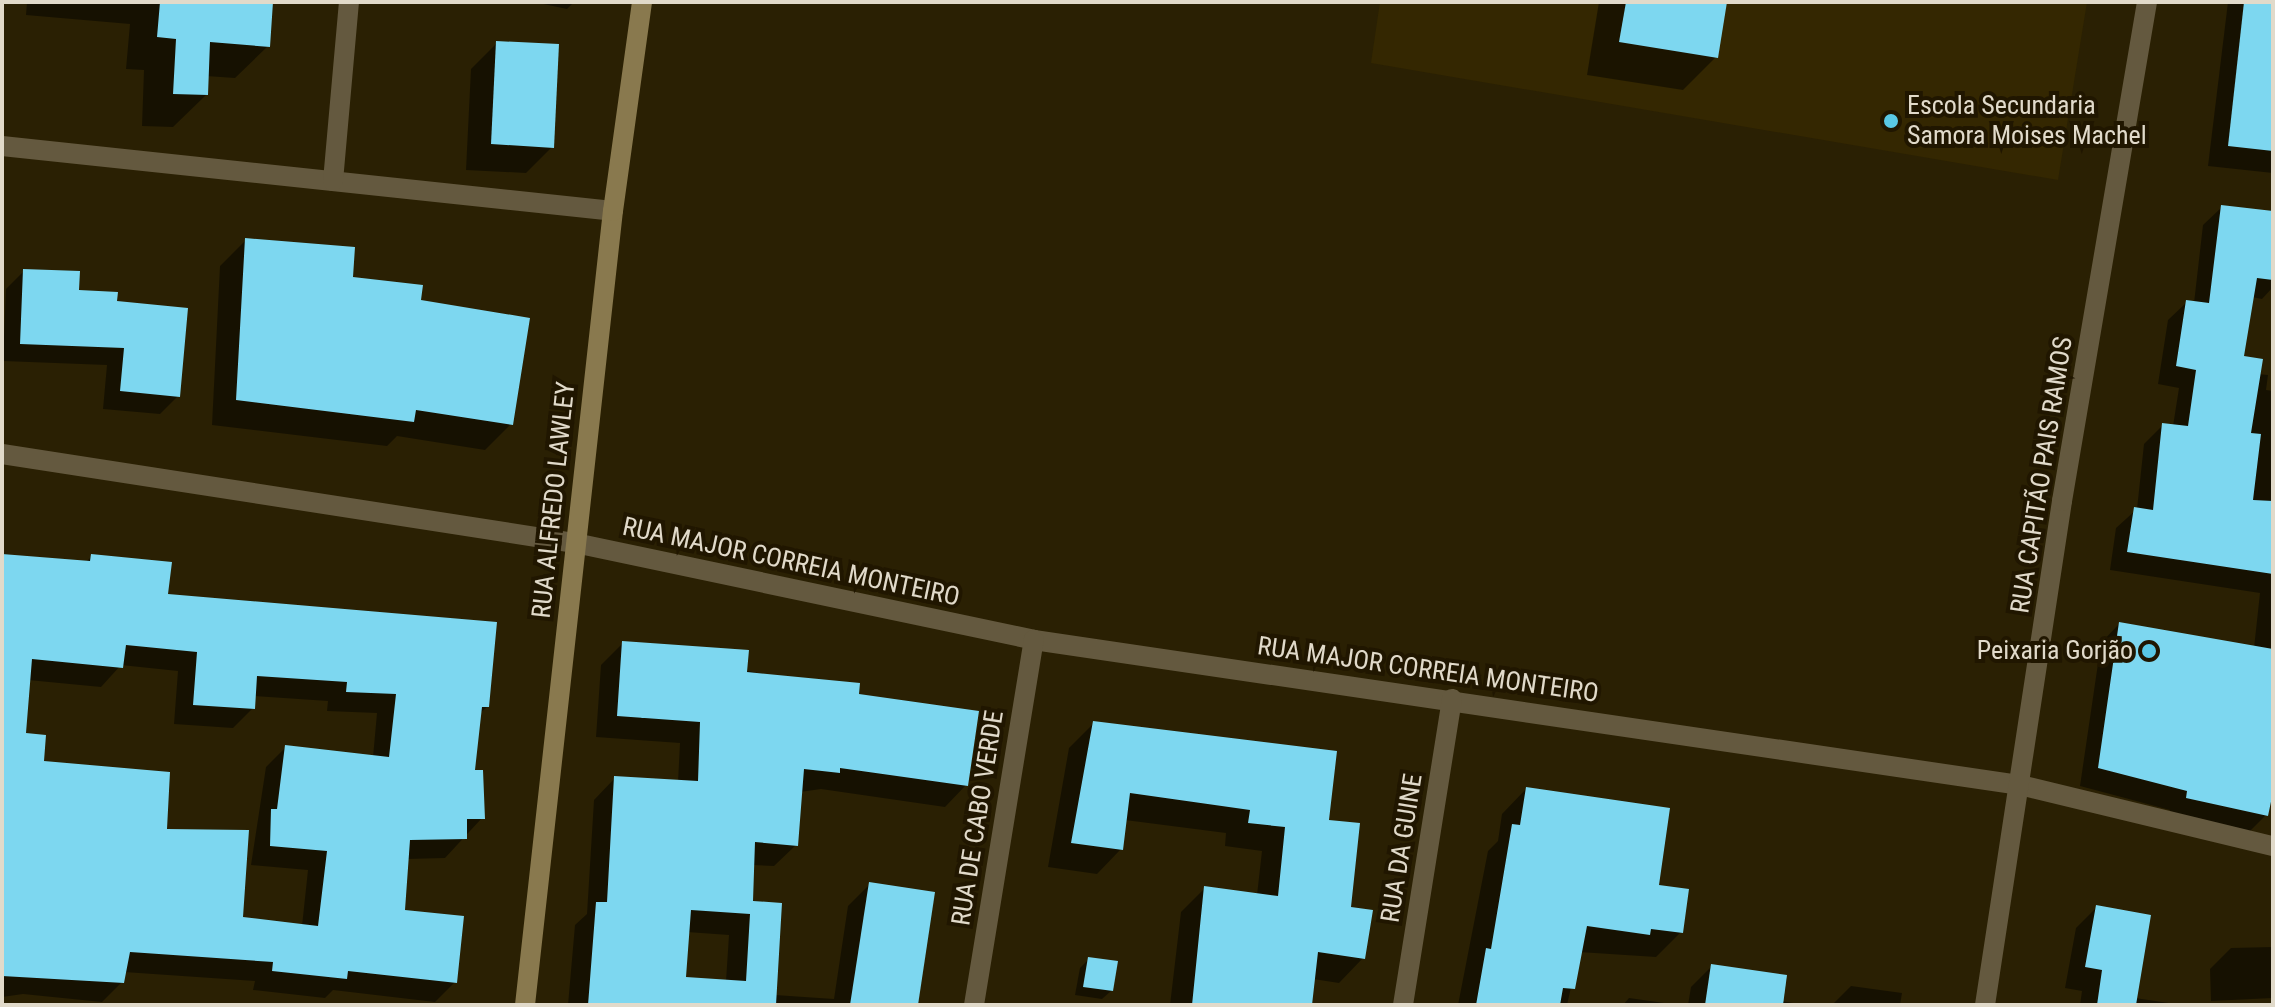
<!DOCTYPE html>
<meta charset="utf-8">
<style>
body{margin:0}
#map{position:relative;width:2275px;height:1007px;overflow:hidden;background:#2a2003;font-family:"Roboto Condensed",sans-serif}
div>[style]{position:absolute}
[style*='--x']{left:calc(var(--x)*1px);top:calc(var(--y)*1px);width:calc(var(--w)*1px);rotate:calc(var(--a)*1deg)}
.built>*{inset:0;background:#342701}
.shadow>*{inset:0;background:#0007}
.building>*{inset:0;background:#7dd7f0}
.minor>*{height:20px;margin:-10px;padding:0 10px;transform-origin:10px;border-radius:10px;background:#64593f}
.secondary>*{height:20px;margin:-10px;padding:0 10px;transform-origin:10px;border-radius:10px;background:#89794e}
.dots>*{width:22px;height:22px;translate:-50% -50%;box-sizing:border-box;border:4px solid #201600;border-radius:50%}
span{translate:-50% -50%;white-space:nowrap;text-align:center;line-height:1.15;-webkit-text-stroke:8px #201600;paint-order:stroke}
.poi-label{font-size:26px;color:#e1daca}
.left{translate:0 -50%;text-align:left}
.right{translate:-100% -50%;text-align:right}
.street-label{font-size:26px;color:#e1daca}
.frame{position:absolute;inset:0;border:4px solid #e1daca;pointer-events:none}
</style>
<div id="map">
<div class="built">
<i style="clip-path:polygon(1380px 2px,2087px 2px,2058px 180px,1371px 63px)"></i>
</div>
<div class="shadow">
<i style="clip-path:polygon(27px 2px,272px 2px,268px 46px,235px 78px,206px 76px,206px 95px,173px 127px,142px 126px,144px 70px,126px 69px,130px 24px,26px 15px)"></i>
<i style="clip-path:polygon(534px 2px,574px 2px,567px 9px)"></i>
<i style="clip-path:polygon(1599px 2px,1725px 2px,1716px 57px,1683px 90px,1587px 75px)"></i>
<i style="clip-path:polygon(2228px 2px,2273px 2px,2273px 173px,2208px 166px)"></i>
<i style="clip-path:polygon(497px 43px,552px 147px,526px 173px,466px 170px,471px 69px)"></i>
<i style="clip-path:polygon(2222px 207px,2273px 213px,2273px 287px,2262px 299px,2252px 297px,2242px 358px,2258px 374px,2268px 375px,2266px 390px,2273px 391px,2273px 782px,2266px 815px,2248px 833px,2169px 816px,2170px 810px,2080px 786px,2101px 643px,2119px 624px,2254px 648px,2260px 593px,2110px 570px,2116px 528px,2137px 509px,2144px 444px,2163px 425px,2173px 426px,2179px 388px,2158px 384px,2168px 320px,2187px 302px,2194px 303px,2203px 225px)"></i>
<i style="clip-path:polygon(246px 240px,419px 302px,511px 424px,485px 450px,397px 436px,387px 446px,212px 425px,220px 266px)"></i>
<i style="clip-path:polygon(24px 271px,115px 303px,178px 396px,160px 414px,103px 409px,107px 365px,3px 361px,6px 289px)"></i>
<i style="clip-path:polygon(evenodd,2px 556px,85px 563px,92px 556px,166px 596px,487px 707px,479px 714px,473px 772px,482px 818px,445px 858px,407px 859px,403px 911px,455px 982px,435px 1002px,333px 990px,325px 998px,253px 990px,255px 981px,124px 972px,122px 982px,102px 1002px,23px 994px,2px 997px,2px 556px,121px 665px,178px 671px,174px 724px,233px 728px,253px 708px,254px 696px,328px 701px,327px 711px,377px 713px,373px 757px,286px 747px,266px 767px,251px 865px,308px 870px,302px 926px,241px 919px,164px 831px,42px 763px,23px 734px,28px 680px,101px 687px,121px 665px)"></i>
<i style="clip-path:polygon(evenodd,623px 643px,856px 695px,966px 785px,945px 807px,821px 789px,800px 792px,796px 845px,774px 866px,752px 865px,751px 903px,775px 995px,834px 999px,848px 906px,870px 884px,916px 1005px,568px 1005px,575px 925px,587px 914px,594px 800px,615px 778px,678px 782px,680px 743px,596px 737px,601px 665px,623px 643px,687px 932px,729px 935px,726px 981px,683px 978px,687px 932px)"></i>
<i style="clip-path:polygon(1094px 723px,1327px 821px,1363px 958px,1339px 983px,1313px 979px,1310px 1005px,1170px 1005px,1181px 912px,1205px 888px,1257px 895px,1262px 851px,1225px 846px,1226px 833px,1125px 820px,1121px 849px,1097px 874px,1048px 867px,1069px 748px)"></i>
<i style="clip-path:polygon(1526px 789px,1657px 887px,1681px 932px,1656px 957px,1579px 952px,1567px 1005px,1458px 1005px,1488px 851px,1498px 841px,1502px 814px)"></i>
<i style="clip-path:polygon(2097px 907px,2135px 998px,2182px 1005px,2080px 1005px,2082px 991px,2065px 988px,2076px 928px)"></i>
<i style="clip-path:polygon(2273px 947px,2273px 998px,2211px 1001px,2210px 969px,2231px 948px)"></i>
<i style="clip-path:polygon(1089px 959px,1111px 991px,1102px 999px,1075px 995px,1080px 968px)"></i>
<i style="clip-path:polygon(1712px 966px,1781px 1001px,1805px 1005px,1688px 1005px,1691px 987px)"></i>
<i style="clip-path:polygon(1851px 986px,1902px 993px,1900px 1005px,1832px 1005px)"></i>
<i style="clip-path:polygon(1629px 998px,1678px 1005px,1623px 1005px)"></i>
</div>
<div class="building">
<i style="clip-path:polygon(160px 2px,273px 2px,270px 47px,210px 42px,208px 95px,173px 94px,176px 39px,157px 37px)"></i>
<i style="clip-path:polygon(1626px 2px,1727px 2px,1718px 58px,1619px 42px)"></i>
<i style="clip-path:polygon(2244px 2px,2273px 2px,2273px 151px,2228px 146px)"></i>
<i style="clip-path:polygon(496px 41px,559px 44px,554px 148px,491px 144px)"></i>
<i style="clip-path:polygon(2221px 205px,2273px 211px,2273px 280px,2257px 278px,2244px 356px,2263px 359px,2251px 433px,2261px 434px,2253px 500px,2273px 501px,2273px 574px,2127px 552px,2134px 507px,2153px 510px,2162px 423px,2188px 426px,2196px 370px,2176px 366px,2186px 300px,2209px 303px)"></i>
<i style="clip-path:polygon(245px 238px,355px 247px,353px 277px,423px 285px,421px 300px,530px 318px,513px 425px,416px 410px,414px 422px,236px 400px)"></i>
<i style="clip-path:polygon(23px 269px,80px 271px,79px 290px,118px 292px,117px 301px,188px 308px,180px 397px,120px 391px,124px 348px,20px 344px)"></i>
<i style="clip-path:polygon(evenodd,2px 554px,90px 561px,91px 554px,172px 562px,168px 594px,497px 622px,489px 707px,482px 707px,475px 770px,483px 770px,485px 819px,467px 819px,467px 839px,410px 840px,405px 910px,464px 916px,457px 983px,348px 971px,347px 979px,272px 971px,273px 962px,130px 952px,124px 983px,2px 976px,2px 554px,126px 645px,197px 652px,193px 705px,255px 709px,257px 676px,347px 682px,346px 692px,396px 694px,389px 757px,285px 745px,277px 809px,271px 809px,270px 846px,327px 851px,318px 926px,243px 917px,249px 830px,167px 829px,170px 772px,44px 761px,46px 735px,26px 733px,32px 659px,123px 668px,126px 645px)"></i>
<i style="clip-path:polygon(2119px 622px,2273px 649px,2273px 792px,2268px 816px,2186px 798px,2187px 791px,2098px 768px)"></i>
<i style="clip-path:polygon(evenodd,622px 641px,749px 650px,747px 672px,860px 683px,859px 694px,979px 711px,968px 786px,840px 768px,840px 773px,804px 769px,798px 846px,755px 842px,753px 901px,782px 903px,776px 1005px,588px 1005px,596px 902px,607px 902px,614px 776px,698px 781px,700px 722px,617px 716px,622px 641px,691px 910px,750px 914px,746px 981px,686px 977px,691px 910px)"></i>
<i style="clip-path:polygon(1093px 721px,1337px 751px,1329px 820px,1360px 823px,1351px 907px,1373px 910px,1365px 959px,1318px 952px,1312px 1005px,1192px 1005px,1204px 886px,1278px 896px,1285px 827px,1248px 823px,1250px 810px,1130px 793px,1123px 850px,1071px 843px)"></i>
<i style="clip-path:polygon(1526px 787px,1670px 808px,1659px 885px,1689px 889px,1683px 933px,1651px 929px,1650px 935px,1587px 926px,1575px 989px,1563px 988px,1560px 1005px,1476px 1005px,1486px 948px,1491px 949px,1512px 824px,1520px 825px)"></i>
<i style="clip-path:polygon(869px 882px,935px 892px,918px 1005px,850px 1005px)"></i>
<i style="clip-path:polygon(2096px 905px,2151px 915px,2136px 1005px,2097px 1005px,2102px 970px,2085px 967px)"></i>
<i style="clip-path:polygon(1088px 957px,1118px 961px,1113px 991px,1083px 987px)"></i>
<i style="clip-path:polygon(1711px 964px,1787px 975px,1783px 1005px,1705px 1005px)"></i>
</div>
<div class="minor">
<i style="--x:2;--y:146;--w:614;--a:6.07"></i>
<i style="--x:333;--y:181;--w:180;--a:-84.9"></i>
<i style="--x:2;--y:454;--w:580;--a:8.83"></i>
<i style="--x:575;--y:543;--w:469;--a:11.9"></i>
<i style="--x:1034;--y:640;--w:997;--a:8.37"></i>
<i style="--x:2020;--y:785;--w:260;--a:13.6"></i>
<i style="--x:974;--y:1005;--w:370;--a:-80.7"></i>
<i style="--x:1403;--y:1005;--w:310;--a:-80.9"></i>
<i style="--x:1985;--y:1005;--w:510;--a:-81.31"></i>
<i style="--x:2062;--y:501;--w:506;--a:-80.33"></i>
</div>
<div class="secondary">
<i style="--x:525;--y:1005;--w:799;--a:-83.68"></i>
<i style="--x:613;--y:211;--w:211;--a:-82.1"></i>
</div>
<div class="dots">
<i style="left:1891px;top:121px;background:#59c8e5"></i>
<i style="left:2149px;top:651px;background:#59c8e5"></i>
</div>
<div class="poi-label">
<span class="left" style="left:1907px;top:121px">Escola Secundaria<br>Samora Moises Machel</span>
<span class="right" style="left:2133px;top:651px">Peixaria Gorjão</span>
</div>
<div class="street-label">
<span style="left:2042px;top:475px;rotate:-81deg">RUA CAPITÃO PAIS RAMOS</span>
<span style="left:554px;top:500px;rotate:-84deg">RUA ALFREDO LAWLEY</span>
<span style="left:791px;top:562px;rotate:12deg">RUA MAJOR CORREIA MONTEIRO</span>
<span style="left:1428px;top:670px;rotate:8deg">RUA MAJOR CORREIA MONTEIRO</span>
<span style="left:978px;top:818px;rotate:-81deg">RUA DE CABO VERDE</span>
<span style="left:1402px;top:848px;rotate:-81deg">RUA DA GUINE</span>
</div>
<div class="frame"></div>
</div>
